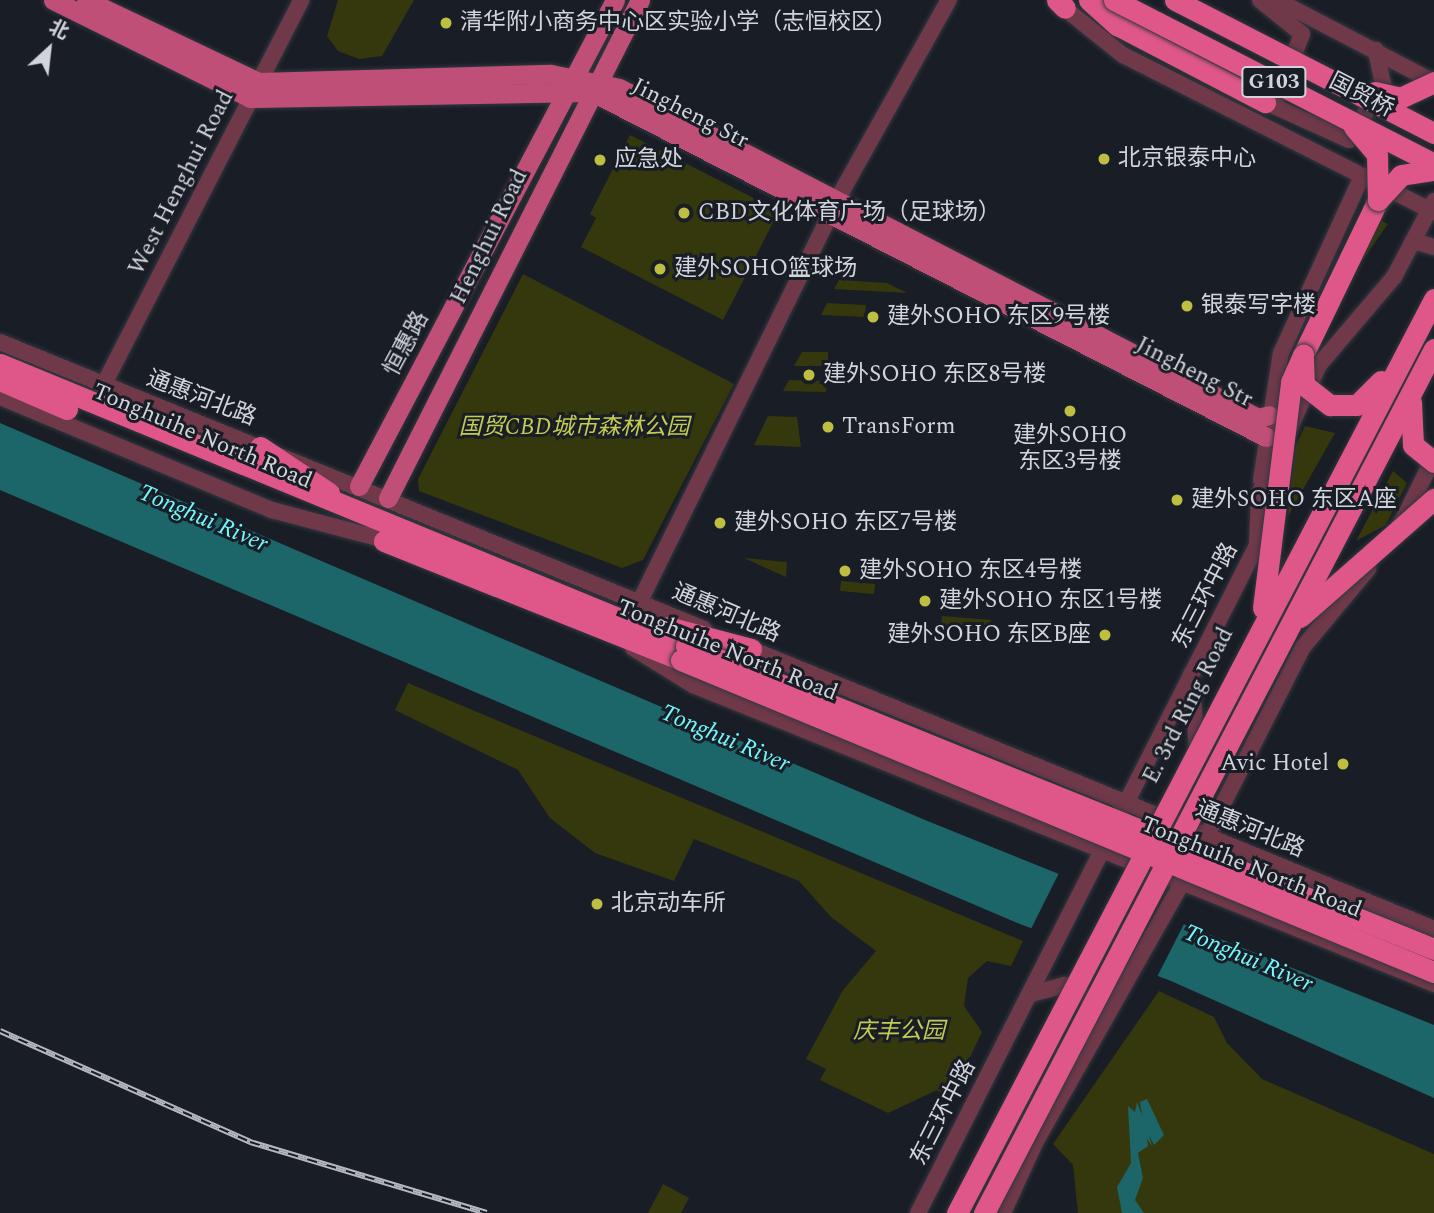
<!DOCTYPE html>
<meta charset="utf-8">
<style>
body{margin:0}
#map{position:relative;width:1434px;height:1213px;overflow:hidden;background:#191d26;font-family:Spectral,"Noto Sans SC",serif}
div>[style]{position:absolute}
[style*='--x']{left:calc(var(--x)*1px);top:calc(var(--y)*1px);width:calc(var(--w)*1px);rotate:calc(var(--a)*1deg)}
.green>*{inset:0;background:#35380d}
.water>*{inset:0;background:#1c6569}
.pier>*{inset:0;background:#191d26}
.roads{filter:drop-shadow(0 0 2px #33373f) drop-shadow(0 0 2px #33373f)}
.minor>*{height:16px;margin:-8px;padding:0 8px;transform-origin:8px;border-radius:8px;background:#6f394a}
.major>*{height:19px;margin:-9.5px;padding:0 9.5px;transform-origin:9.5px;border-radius:9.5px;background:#bf4f77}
.highway>*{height:21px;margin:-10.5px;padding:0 10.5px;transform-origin:10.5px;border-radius:10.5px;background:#df5788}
.rail>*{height:6px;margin-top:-3px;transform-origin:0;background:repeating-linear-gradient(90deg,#191d26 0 10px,#b5b8bf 0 20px);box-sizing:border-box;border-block:2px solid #b5b8bf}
.bridges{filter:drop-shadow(0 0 2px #33373f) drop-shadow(0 0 2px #33373f)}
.highway-bridge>*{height:21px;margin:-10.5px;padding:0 10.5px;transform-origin:10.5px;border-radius:10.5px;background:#df5788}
.dots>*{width:19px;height:19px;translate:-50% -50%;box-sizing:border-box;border:4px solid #191d26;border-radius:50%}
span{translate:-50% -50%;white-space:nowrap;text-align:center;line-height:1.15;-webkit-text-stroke:6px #191d26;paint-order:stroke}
.shield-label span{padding:2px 5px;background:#191d26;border:2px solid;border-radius:5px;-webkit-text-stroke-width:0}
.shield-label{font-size:21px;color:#d1d4da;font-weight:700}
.poi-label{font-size:23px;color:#d1d4da}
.left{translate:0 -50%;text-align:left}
.right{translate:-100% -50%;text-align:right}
.street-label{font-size:23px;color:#d1d4da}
.park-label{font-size:23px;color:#c3cb50;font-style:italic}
.water-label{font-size:24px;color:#72f6fd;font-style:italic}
.north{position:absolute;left:14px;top:14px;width:70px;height:70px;-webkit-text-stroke:5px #191d26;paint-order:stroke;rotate:27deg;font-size:19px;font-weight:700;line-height:28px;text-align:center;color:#d1d4da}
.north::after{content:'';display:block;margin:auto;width:24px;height:32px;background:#d1d4da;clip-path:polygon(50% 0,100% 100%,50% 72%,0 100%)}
</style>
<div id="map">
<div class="green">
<i style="clip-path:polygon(338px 0,414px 0,382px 56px,359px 59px,338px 51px,327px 36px)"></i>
<i style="clip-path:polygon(630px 135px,779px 211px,723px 320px,581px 247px,596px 218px,590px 214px)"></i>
<i style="clip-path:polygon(1378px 219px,1388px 224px,1338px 295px)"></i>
<i style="clip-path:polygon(523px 274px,734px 384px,643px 560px,622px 568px,419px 491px,418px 479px)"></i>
<i style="clip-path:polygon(839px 280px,887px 283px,907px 293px,834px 289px)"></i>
<i style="clip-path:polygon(827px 303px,866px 305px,865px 317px,821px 315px)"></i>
<i style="clip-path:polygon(802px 352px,828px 352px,828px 366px,794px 366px)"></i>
<i style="clip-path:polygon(789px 380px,827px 381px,826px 392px,783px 391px)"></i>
<i style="clip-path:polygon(768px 416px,797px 417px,801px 447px,754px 445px)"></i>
<i style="clip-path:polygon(1305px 426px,1335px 433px,1288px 516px,1295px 448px)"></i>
<i style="clip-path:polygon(1393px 471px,1407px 483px,1386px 525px,1356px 541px)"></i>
<i style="clip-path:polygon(744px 558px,787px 562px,786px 577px)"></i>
<i style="clip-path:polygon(841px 581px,875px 584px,874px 594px,840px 591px)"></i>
<i style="clip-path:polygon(942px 616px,991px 620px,986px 630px,941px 626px)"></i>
<i style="clip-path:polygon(408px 683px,1023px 941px,1011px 966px,987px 961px,968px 978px,964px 1006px,982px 1032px,950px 1099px,937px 1090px,888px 1113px,820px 1080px,826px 1069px,806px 1059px,843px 990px,876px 951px,831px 917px,799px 881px,694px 839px,674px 881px,595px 853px,550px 818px,518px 770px,395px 710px)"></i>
<i style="clip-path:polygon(1159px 991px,1214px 1017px,1227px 1043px,1262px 1079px,1434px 1154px,1434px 1213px,1078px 1213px,1073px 1165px,1053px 1144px)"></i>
<i style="clip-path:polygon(663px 1184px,689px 1198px,681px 1213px,648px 1213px)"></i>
</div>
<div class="water">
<i style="clip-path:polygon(0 423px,925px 820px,1434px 1025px,1434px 1098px,1171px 981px,1020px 924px,0 490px)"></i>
<i style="clip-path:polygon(1147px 1099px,1164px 1135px,1154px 1145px,1149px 1135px,1152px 1146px,1147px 1139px,1148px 1146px,1138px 1153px,1143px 1178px,1135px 1200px,1144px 1213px,1122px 1213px,1117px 1187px,1131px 1163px,1128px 1106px,1135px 1112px,1137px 1102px,1142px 1115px,1140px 1102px)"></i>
</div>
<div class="pier">
<i style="clip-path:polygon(1062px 867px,1186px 920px,1156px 979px,1030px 931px)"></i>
</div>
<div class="roads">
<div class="minor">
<i style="--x:1260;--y:0;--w:54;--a:39"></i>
<i style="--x:1302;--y:34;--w:66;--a:111.2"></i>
<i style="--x:1277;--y:0;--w:177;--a:27.6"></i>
<i style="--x:1058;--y:3;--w:83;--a:38.7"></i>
<i style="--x:1123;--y:55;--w:348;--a:26.8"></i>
<i style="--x:1265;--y:102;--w:92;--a:24.3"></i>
<i style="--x:1349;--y:140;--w:66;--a:-58.7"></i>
<i style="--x:1383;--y:84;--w:35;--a:-102"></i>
<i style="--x:1413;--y:241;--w:22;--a:16"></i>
<i style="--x:0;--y:342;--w:760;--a:22.18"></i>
<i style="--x:103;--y:386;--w:434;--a:-62.8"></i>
<i style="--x:0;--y:397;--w:295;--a:22.6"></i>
<i style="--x:272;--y:510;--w:110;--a:14.8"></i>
<i style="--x:1290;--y:427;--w:68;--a:-64.9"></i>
<i style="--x:1319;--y:365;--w:116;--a:-49.6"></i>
<i style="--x:1394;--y:277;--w:86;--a:-62.2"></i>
<i style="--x:1261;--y:480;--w:129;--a:-81.1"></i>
<i style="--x:1281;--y:353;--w:195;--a:-65.4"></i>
<i style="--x:1400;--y:526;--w:77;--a:-63.8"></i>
<i style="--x:640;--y:601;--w:447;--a:-63.8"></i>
<i style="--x:837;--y:200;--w:229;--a:-60.8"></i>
<i style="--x:741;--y:645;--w:749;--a:22.28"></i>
<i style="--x:633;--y:648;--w:70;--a:31.7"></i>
<i style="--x:693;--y:685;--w:799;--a:21.97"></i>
<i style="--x:1191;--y:674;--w:74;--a:85.4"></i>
<i style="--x:1202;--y:845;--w:222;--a:-63"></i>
<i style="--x:1303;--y:647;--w:102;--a:-50.2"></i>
<i style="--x:1031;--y:994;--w:34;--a:-15"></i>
<i style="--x:1064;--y:985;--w:44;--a:27.1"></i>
<i style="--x:918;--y:1213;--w:749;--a:-63.09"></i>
<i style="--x:1257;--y:545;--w:51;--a:-87.8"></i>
<i style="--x:1259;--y:494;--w:44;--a:-64.6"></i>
<i style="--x:1003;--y:1213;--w:79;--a:-65.4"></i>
<i style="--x:1036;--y:1141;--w:307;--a:-60.5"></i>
</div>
<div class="major">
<i style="--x:53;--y:0;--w:220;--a:26.4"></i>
<i style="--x:250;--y:98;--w:342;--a:-1"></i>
<i style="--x:592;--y:92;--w:757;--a:27.11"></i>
<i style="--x:86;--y:0;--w:191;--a:25.4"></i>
<i style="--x:259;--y:82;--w:292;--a:-1.6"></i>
<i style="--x:551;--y:74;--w:69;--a:11.6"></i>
<i style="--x:619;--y:88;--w:719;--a:27.31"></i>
<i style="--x:1258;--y:418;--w:11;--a:-15"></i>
<i style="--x:359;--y:486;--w:549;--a:-62.22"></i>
<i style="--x:388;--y:498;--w:558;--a:-63.16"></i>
</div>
<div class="highway">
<i style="--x:1057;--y:0;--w:11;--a:45"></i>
<i style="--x:1089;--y:0;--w:38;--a:42"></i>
<i style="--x:1117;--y:25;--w:167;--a:27.5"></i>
<i style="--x:1303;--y:355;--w:172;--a:-64.2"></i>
<i style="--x:0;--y:364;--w:742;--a:22.35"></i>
<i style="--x:0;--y:380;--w:73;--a:23.4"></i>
<i style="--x:260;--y:447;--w:83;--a:33.7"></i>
<i style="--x:384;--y:541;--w:320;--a:21.8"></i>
<i style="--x:668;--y:627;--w:86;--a:14.8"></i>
</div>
</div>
<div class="rail">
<i style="--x:0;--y:1031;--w:274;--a:23.9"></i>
<i style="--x:250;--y:1142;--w:247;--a:16.7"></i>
</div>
<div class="bridges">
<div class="highway-bridge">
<i style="--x:1114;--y:0;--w:360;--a:27.1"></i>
<i style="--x:1175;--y:0;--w:291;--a:27.2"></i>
<i style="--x:1375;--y:92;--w:26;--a:13"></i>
<i style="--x:1400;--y:98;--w:38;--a:-25"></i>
<i style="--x:1354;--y:127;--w:35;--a:50"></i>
<i style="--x:1377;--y:154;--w:46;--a:88.8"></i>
<i style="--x:1378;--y:200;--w:34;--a:-47"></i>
<i style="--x:1401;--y:175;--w:33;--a:-9"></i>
<i style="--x:1303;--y:359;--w:26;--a:88"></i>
<i style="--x:1304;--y:385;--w:33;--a:38"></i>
<i style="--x:1330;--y:405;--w:27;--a:0"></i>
<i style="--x:1357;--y:405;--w:34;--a:-45"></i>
<i style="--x:1411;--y:402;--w:43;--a:87.3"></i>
<i style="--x:1413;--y:445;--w:27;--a:39"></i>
<i style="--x:1263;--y:608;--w:228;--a:-82.9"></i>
<i style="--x:1291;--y:382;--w:30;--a:-66"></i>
<i style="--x:1300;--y:617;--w:179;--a:-41.4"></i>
<i style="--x:686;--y:646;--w:807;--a:22.05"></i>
<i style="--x:681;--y:660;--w:815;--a:22.51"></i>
<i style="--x:957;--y:1213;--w:1031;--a:-62.44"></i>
<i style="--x:984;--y:1213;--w:974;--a:-62.49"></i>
</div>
</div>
<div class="dots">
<i style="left:446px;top:23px;background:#bebe42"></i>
<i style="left:1104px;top:159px;background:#bebe42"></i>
<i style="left:600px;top:160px;background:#bebe42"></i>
<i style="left:684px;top:213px;background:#bebe42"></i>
<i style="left:660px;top:269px;background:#bebe42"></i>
<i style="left:1187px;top:306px;background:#bebe42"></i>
<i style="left:873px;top:317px;background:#bebe42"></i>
<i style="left:809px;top:375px;background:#bebe42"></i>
<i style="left:1070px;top:411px;background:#bebe42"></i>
<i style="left:828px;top:427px;background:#bebe42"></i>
<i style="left:1177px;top:500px;background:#bebe42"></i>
<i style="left:720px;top:523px;background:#bebe42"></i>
<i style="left:845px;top:571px;background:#bebe42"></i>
<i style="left:925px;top:601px;background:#bebe42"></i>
<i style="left:1105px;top:635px;background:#bebe42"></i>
<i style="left:1343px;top:764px;background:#bebe42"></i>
<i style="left:597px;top:904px;background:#bebe42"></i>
</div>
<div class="shield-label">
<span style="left:1274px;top:82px">G103</span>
</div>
<div class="poi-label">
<span class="left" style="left:460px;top:23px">清华附小商务中心区实验小学（志恒校区）</span>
<span class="left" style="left:1118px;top:159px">北京银泰中心</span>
<span class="left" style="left:614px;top:160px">应急处</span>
<span class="left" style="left:698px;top:213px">CBD文化体育广场（足球场）</span>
<span class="left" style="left:674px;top:269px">建外SOHO篮球场</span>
<span class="left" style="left:1201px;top:306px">银泰写字楼</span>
<span class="left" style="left:887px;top:317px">建外SOHO 东区9号楼</span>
<span class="left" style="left:823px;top:375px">建外SOHO 东区8号楼</span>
<span class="left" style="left:842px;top:427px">TransForm</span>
<span style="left:1070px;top:449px">建外SOHO<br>东区3号楼</span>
<span class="left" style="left:1191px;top:500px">建外SOHO 东区A座</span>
<span class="left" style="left:734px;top:523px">建外SOHO 东区7号楼</span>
<span class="left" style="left:859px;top:571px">建外SOHO 东区4号楼</span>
<span class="left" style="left:939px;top:601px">建外SOHO 东区1号楼</span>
<span class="right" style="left:1091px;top:635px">建外SOHO 东区B座</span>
<span class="right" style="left:1329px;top:764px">Avic Hotel</span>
<span class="left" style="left:611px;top:904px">北京动车所</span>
</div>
<div class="street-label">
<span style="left:1361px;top:96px;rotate:27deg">国贸桥</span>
<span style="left:690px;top:114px;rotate:27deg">Jingheng Str</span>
<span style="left:182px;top:183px;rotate:-63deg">West Henghui Road</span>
<span style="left:490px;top:237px;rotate:-64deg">Henghui Road</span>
<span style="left:407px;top:344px;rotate:-62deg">恒惠路</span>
<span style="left:1194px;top:373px;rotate:27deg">Jingheng Str</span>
<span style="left:201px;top:399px;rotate:21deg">通惠河北路</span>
<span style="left:202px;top:437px;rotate:23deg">Tonghuihe North Road</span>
<span style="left:1206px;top:596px;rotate:-63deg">东三环中路</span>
<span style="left:726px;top:614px;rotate:23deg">通惠河北路</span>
<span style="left:727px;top:651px;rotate:22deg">Tonghuihe North Road</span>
<span style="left:1189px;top:706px;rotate:-63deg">E. 3rd Ring Road</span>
<span style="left:1250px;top:830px;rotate:22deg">通惠河北路</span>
<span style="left:1251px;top:868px;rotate:22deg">Tonghuihe North Road</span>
<span style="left:944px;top:1113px;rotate:-63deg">东三环中路</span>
</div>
<div class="park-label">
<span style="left:574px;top:428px">国贸CBD城市森林公园</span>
<span style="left:899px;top:1032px">庆丰公园</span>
</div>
<div class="water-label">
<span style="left:203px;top:519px;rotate:23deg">Tonghui River</span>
<span style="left:725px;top:739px;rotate:23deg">Tonghui River</span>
<span style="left:1248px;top:959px;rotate:23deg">Tonghui River</span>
</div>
<div class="north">北</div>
</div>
